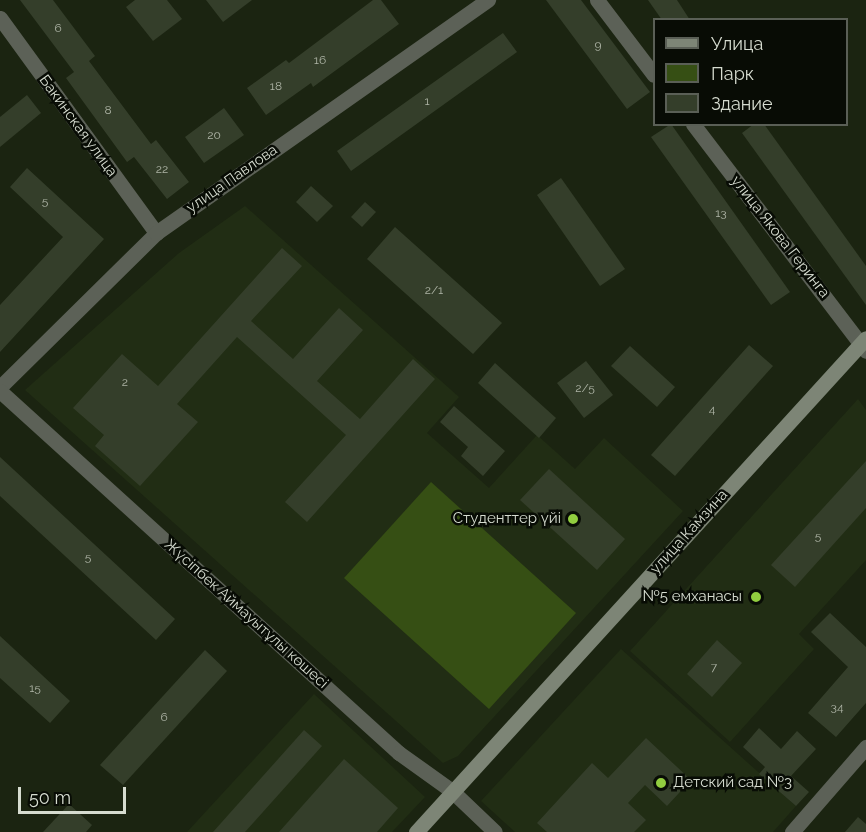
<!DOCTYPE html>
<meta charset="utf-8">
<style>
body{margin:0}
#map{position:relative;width:866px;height:832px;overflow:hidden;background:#1b2411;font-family:Raleway,sans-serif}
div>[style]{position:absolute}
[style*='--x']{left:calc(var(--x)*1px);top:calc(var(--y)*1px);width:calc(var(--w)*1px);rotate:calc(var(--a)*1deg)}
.built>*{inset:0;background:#212d14}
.green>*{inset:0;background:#364f14}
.building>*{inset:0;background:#343e2a}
.minor>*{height:15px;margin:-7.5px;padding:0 7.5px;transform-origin:7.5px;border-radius:7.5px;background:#5c6157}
.tertiary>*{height:15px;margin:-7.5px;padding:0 7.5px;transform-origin:7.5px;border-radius:7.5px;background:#5c6157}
.secondary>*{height:15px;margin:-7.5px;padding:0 7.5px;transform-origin:7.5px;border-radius:7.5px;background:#7d8576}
.dots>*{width:16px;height:16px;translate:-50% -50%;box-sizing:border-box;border:3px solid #080c05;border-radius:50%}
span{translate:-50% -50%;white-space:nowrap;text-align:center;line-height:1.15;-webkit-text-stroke:5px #080c05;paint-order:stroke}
.number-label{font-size:12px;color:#aeb4a6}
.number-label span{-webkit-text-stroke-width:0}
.street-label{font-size:15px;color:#d6dcd0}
.poi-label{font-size:15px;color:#d6dcd0}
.right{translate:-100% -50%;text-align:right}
.left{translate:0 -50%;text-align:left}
.legend{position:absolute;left:653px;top:18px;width:195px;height:108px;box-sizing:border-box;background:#080c05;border:2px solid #5a5f56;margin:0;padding:8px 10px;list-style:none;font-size:18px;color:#d6dcd0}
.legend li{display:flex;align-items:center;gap:12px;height:30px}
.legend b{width:30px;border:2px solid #5a5f56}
.scale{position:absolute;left:18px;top:787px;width:108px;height:27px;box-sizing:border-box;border:3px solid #d6dcd0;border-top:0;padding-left:8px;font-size:18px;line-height:21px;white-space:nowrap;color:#d6dcd0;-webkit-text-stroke:4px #080c05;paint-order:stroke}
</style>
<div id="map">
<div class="built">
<i style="clip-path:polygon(245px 206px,459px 397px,427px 433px,489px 488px,537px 435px,575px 469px,604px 438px,683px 511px,458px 756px,443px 763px,25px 390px,179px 253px)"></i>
<i style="clip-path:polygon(858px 399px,866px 410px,866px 560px,799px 634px,814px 649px,730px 742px,630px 651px)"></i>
<i style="clip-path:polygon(621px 649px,796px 806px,773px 832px,515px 832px,481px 801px)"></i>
<i style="clip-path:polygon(314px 694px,425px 797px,392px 832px,187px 832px)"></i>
</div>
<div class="green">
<i style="clip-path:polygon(431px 482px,576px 613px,489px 709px,344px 578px)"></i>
</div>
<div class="building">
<i style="clip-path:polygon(20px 0,53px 0,95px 56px,89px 61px,151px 144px,156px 140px,189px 182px,167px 199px,134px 157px,127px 162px,66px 78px,74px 72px)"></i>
<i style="clip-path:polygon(135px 0,167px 0,182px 19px,153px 41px,126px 7px)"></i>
<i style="clip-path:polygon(206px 0,252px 0,223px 22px)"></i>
<i style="clip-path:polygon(373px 0,381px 0,399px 24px,313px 87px,311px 83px,266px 115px,247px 88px,286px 60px,289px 63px)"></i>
<i style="clip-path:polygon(546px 0,581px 0,650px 92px,627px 109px)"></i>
<i style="clip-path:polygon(648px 0,677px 0,690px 20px,662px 20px)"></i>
<i style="clip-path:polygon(503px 33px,517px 52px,351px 171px,337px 151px)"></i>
<i style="clip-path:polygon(27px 95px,41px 113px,0 147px,0 117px)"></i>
<i style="clip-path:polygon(224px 108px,244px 135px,204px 163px,185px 137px)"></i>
<i style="clip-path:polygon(671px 124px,790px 292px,771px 305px,651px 137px)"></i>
<i style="clip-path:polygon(754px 124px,764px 124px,866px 266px,866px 305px,742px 133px)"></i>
<i style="clip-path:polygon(27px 168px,104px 239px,0 352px,0 305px,63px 237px,10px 187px)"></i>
<i style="clip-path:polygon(561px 178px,625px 269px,600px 286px,537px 195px)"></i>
<i style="clip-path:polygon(311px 186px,333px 206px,317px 222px,296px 202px)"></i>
<i style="clip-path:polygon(365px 202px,376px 212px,362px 227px,351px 217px)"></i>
<i style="clip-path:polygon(395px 227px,502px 323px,473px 354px,367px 259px)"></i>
<i style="clip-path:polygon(282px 248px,302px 266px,251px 321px,293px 359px,339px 308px,363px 330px,317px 381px,360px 419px,413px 359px,435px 379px,307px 522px,285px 502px,346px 435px,237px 337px,177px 404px,198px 422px,140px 486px,95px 446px,104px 435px,73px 408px,122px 354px,158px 386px)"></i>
<i style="clip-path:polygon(749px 345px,773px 366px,675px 476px,651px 455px)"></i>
<i style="clip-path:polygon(630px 346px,675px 387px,657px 407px,611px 366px)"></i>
<i style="clip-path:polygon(586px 361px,613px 395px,584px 418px,557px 383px)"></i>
<i style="clip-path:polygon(495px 363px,556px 418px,539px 438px,478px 383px)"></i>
<i style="clip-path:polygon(454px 406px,505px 451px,483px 476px,461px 456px,468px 447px,440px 422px)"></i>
<i style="clip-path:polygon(0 457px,175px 619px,156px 640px,0 496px)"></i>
<i style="clip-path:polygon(866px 461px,866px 508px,795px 587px,771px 565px)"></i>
<i style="clip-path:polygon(549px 469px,625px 539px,597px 570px,520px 500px)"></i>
<i style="clip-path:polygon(830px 613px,866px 647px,866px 703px,836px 737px,808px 713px,848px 667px,811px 632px)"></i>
<i style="clip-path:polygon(0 636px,70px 701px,50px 723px,0 678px)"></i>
<i style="clip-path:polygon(717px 640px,742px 663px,712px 697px,687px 674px)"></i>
<i style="clip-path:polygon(205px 650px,227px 671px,123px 785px,100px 765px)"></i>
<i style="clip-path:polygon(759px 728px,781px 749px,797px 731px,816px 749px,791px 776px,809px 792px,796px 806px,759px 774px,765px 767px,743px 747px)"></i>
<i style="clip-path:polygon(304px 730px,322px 746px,245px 832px,213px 832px)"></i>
<i style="clip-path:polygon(646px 738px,691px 780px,667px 806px,645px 785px,628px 803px,646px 820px,634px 832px,547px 832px,537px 823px,592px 763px,608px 778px)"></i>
<i style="clip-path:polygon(344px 759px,398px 808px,377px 832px,279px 832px)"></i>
<i style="clip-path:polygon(69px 804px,92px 825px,86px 832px,43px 832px)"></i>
<i style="clip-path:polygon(858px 817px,866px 824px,866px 832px,845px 832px)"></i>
</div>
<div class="minor">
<i style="--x:0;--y:18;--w:266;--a:54"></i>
<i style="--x:0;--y:387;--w:219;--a:-44.6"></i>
<i style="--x:156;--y:233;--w:406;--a:-35.1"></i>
<i style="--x:792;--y:832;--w:113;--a:-49"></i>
</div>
<div class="tertiary">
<i style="--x:597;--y:0;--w:94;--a:52.8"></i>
<i style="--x:693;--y:124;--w:285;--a:52.7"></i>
<i style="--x:0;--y:391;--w:539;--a:42.22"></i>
<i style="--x:399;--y:753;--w:65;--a:35.6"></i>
<i style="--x:452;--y:791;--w:59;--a:43.6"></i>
</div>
<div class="secondary">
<i style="--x:416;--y:832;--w:668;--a:-47.67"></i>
</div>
<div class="dots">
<i style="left:573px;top:519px;background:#91cd3f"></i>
<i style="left:756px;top:597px;background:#91cd3f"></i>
<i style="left:661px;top:783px;background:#91cd3f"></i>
</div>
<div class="number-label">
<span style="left:58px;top:29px">6</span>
<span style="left:598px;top:46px">9</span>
<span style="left:320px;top:61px">16</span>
<span style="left:276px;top:87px">18</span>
<span style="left:427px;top:102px">1</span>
<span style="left:108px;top:111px">8</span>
<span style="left:214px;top:136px">20</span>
<span style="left:162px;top:170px">22</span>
<span style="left:45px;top:202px">5</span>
<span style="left:721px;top:214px">13</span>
<span style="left:434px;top:291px">2/1</span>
<span style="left:125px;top:383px">2</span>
<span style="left:585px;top:389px">2/5</span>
<span style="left:712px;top:410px">4</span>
<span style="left:818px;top:537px">5</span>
<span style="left:88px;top:558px">5</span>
<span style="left:714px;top:668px">7</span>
<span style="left:35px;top:689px">15</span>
<span style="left:837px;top:708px">34</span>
<span style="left:164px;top:718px">6</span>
</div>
<div class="street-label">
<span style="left:78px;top:126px;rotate:54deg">Бакинская улица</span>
<span style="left:232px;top:179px;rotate:-35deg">улица Павлова</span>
<span style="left:780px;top:237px;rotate:52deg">улица Якова Геринга</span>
<span style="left:689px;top:532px;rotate:-48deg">улица Камзина</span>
<span style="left:246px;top:614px;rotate:42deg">Жүсіпбек Аймауытұлы көшесі</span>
</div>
<div class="poi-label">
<span class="right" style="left:561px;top:519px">Студенттер үйі</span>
<span class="right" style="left:742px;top:597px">№5 емханасы</span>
<span class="left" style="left:673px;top:783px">Детский сад №3</span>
</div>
<ul class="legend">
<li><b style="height:8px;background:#7d8576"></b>Улица</li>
<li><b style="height:16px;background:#364f14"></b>Парк</li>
<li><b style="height:16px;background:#343e2a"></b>Здание</li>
</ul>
<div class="scale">50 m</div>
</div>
